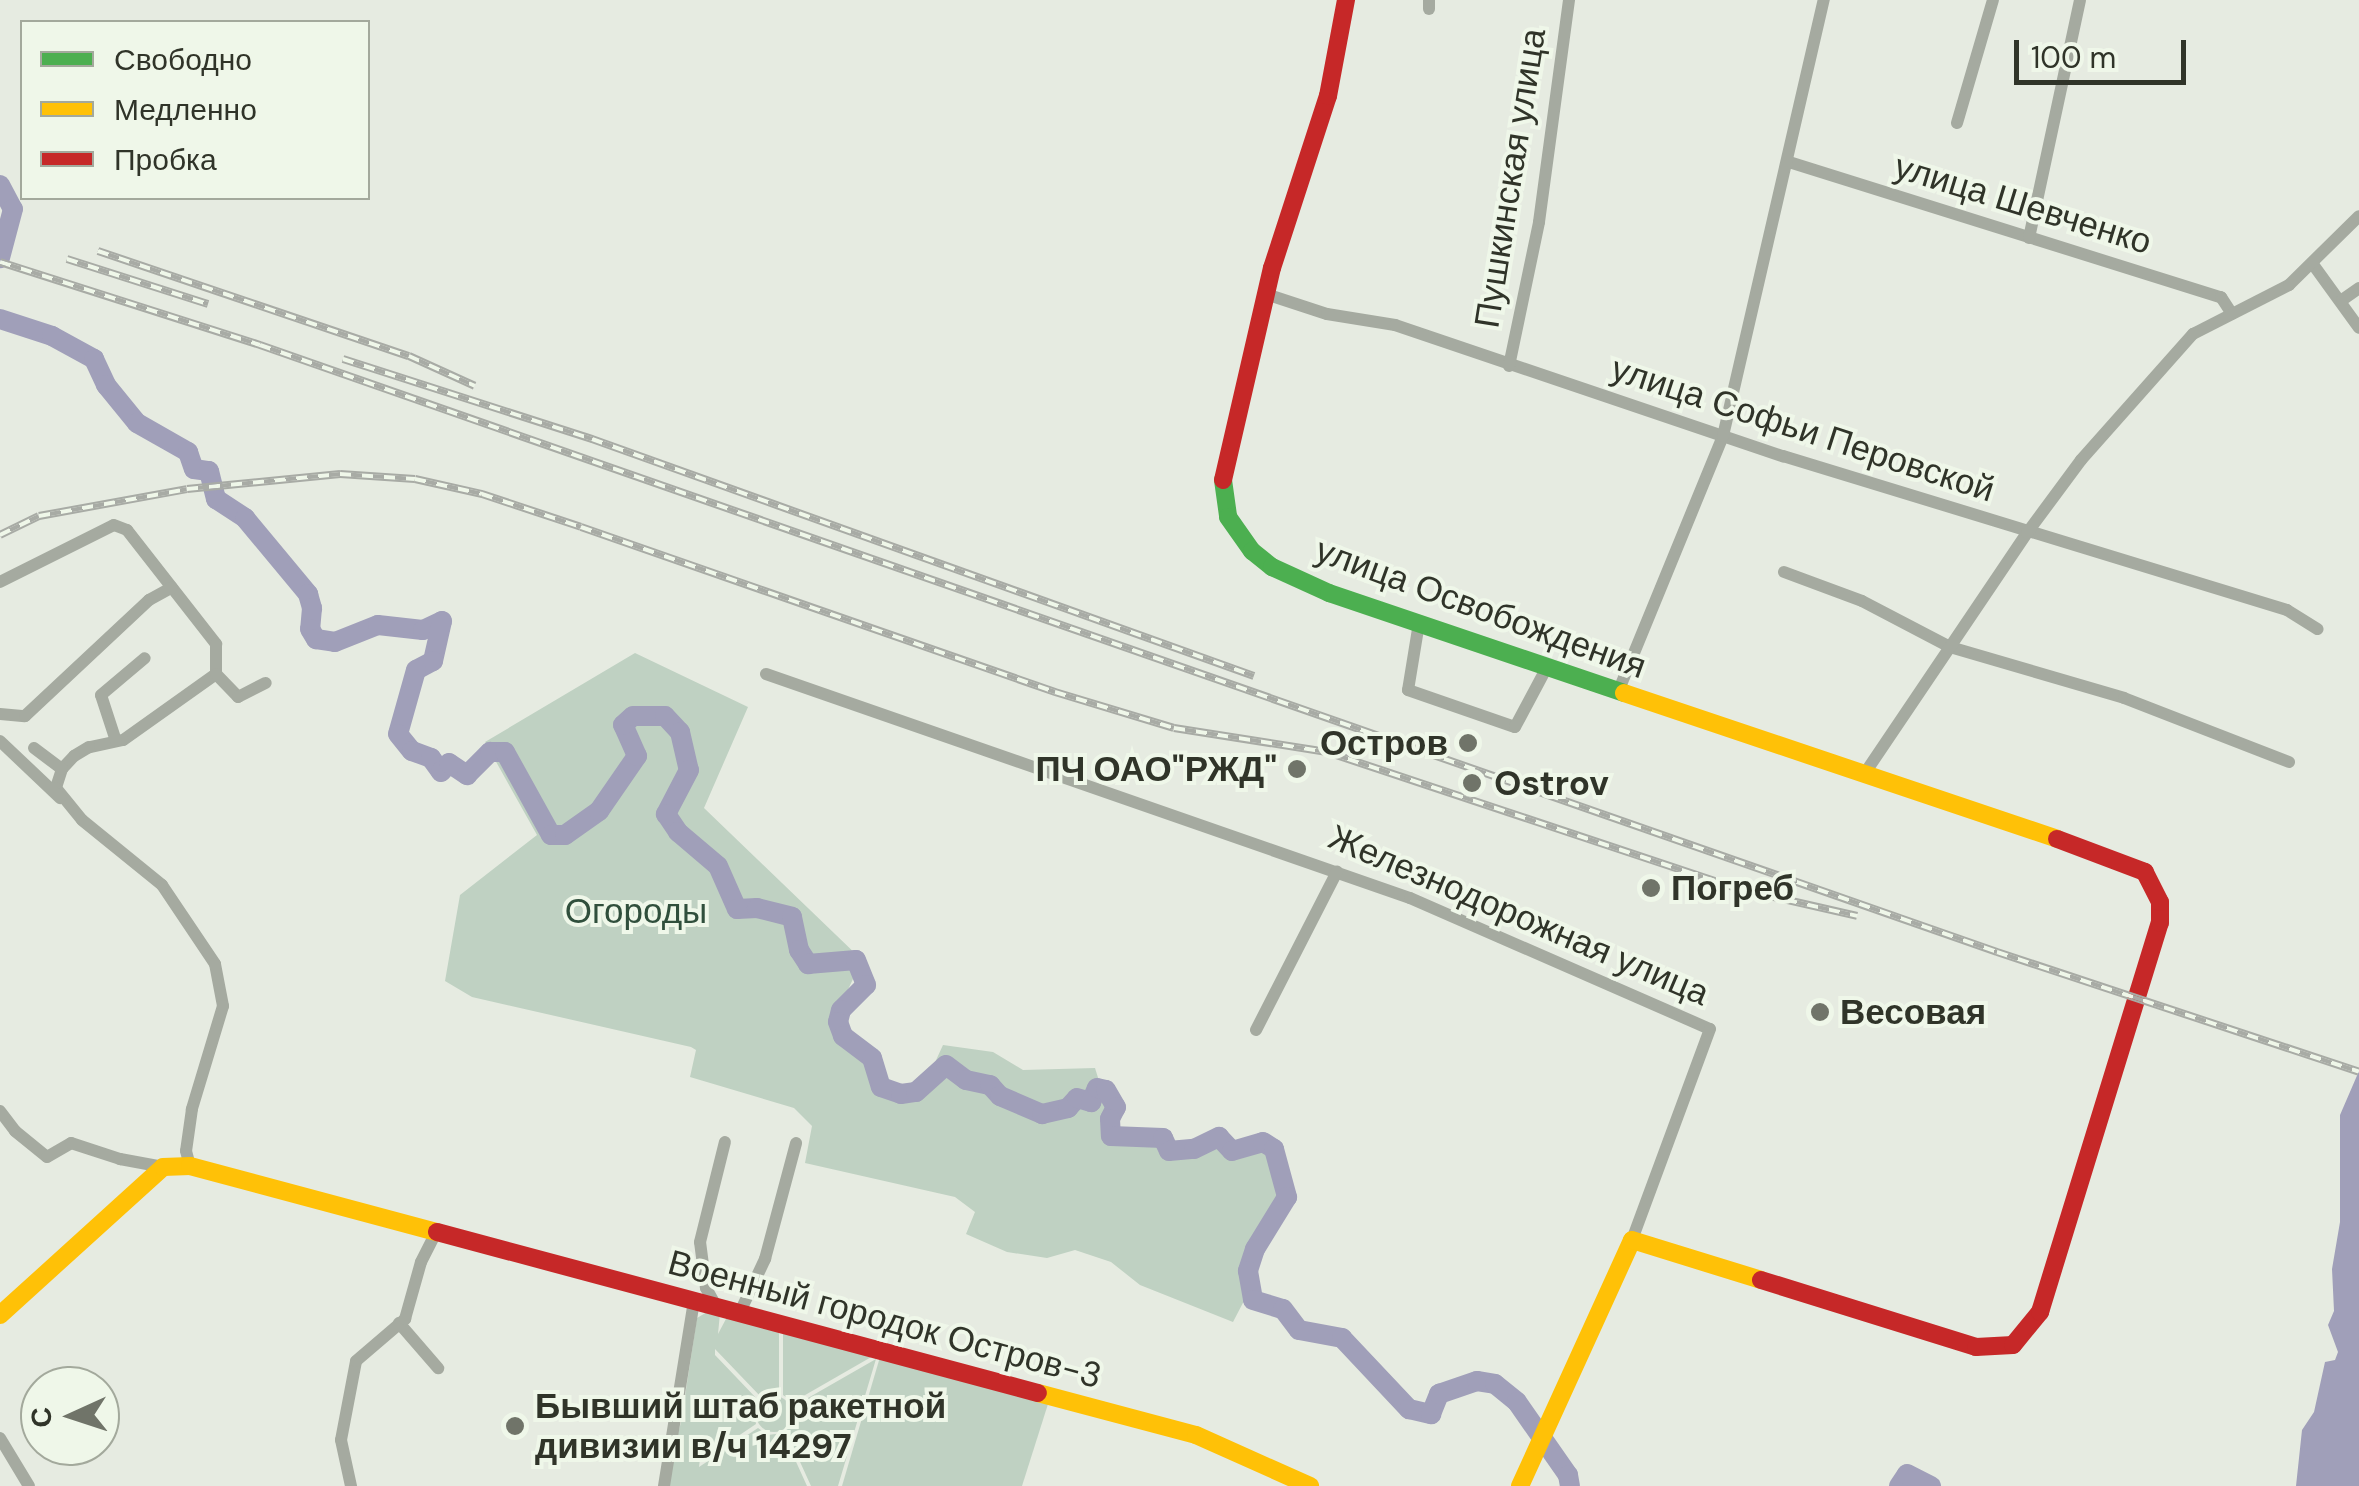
<!DOCTYPE html>
<meta charset="utf-8">
<style>
body{margin:0}
#map{position:relative;width:2359px;height:1486px;overflow:hidden;background:#e6ebe1;font-family:"DM Sans",sans-serif}
div>[style]{position:absolute}
[style*='--x']{left:calc(var(--x)*1px);top:calc(var(--y)*1px);width:calc(var(--w)*1px);rotate:calc(var(--a)*1deg)}
.green>*{inset:0;background:#bfd1c2}
.round{border-radius:50%}
.water>*{inset:0;background:#a09fb9}
.river>*{height:20px;margin:-10px;padding:0 10px;transform-origin:10px;border-radius:10px;background:#a09fb9}
.street>*{height:12px;margin:-6px;padding:0 6px;transform-origin:6px;border-radius:6px;background:#a5aaa0}
.fast>*{height:18px;margin:-9px;padding:0 9px;transform-origin:9px;border-radius:9px;background:#4caf50}
.slow>*{height:18px;margin:-9px;padding:0 9px;transform-origin:9px;border-radius:9px;background:#ffc107}
.jam>*{height:18px;margin:-9px;padding:0 9px;transform-origin:9px;border-radius:9px;background:#c62828}
.rail>*{height:8px;margin-top:-4px;transform-origin:0;background:repeating-linear-gradient(90deg,#eff7e9 0 11px,#a8aba5 0 22px);box-sizing:border-box;border-block:2px solid #a8aba5}
.dots>*{width:28px;height:28px;translate:-50% -50%;box-sizing:border-box;border:5px solid #eff7e9;border-radius:50%}
span{translate:-50% -50%;white-space:nowrap;text-align:center;line-height:1.15;-webkit-text-stroke:8px #eff7e9;paint-order:stroke}
.street-label{font-size:35px;color:#303429}
.poi-label{font-size:35px;color:#303429;font-weight:700}
.right{translate:-100% -50%;text-align:right}
.left{translate:0 -50%;text-align:left}
.park-label{font-size:35px;color:#304f3c}
.legend{position:absolute;left:20px;top:20px;width:350px;height:180px;box-sizing:border-box;background:#eff7e9;border:2px solid #a3a99c;margin:0;padding:12px 18px;list-style:none;font-size:30px;color:#303429}
.legend li{display:flex;align-items:center;gap:20px;height:50px}
.legend b{width:50px;border:2px solid #a3a99c}
.north{position:absolute;left:20px;top:1366px;width:100px;height:100px;box-sizing:border-box;background:#eff7e9;border:2px solid #a3a99c;border-radius:50%;rotate:267deg;font-size:28px;font-weight:700;line-height:40px;text-align:center;color:#303429}
.north::after{content:'';display:block;margin:auto;width:35px;height:45px;background:#707469;clip-path:polygon(50% 0,100% 100%,50% 72%,0 100%)}
.scale{position:absolute;left:2014px;top:40px;width:172px;height:45px;box-sizing:border-box;border:5px solid #303429;border-top:0;padding-left:12px;font-size:30px;line-height:35px;white-space:nowrap;color:#303429;-webkit-text-stroke:8px #eff7e9;paint-order:stroke}
</style>
<div id="map">
<div class="green">
<i style="clip-path:polygon(635px 653px,748px 707px,704px 808px,862px 960px,834px 1019px,838px 1038px,865px 1060px,880px 1094px,906px 1100px,920px 1095px,943px 1045px,993px 1052px,1023px 1070px,1095px 1068px,1105px 1100px,1107px 1143px,1157px 1147px,1170px 1159px,1218px 1145px,1230px 1155px,1264px 1150px,1272px 1153px,1281px 1186px,1279px 1200px,1247px 1256px,1246px 1297px,1233px 1322px,1140px 1285px,1111px 1262px,1075px 1250px,1047px 1258px,1007px 1252px,966px 1234px,975px 1212px,955px 1197px,805px 1163px,812px 1126px,794px 1108px,690px 1077px,696px 1050px,691px 1047px,472px 997px,445px 981px,460px 895px,537px 835px,485px 742px)"></i>
<i style="clip-path:polygon(707px 1312px,720px 1313px,718px 1334px,727px 1317px,779px 1329px,779px 1394px,761px 1397px,715px 1349px,715px 1355px,758px 1400px,753px 1409px,756px 1424px,701px 1461px,702px 1443px,699px 1467px,758px 1428px,768px 1435px,783px 1433px,807px 1486px,665px 1486px,681px 1422px,697px 1318px)"></i>
<i style="clip-path:polygon(783px 1330px,873px 1356px,793px 1402px,783px 1395px)"></i>
<i style="clip-path:polygon(880px 1357px,1048px 1404px,1022px 1486px,842px 1486px)"></i>
<i style="clip-path:polygon(876px 1359px,838px 1486px,811px 1486px,786px 1431px,794px 1422px,794px 1406px)"></i>
<i class="round" style="left:756px;top:1396px;width:36px;height:36px"></i>
</div>
<div class="water">
<i style="clip-path:polygon(2359px 1071px,2359px 1486px,2296px 1486px,2302px 1430px,2314px 1412px,2325px 1362px,2335px 1360px,2338px 1352px,2328px 1325px,2334px 1311px,2332px 1269px,2340px 1222px,2340px 1115px)"></i>
</div>
<div class="river">
<i style="--x:0;--y:185;--w:27;--a:62"></i>
<i style="--x:13;--y:209;--w:51;--a:104.9"></i>
<i style="--x:0;--y:319;--w:55;--a:18.1"></i>
<i style="--x:52;--y:336;--w:48;--a:28.7"></i>
<i style="--x:94;--y:359;--w:29;--a:65"></i>
<i style="--x:106;--y:385;--w:49;--a:50.8"></i>
<i style="--x:137;--y:423;--w:59;--a:29.6"></i>
<i style="--x:188;--y:452;--w:18;--a:71"></i>
<i style="--x:194;--y:469;--w:15;--a:8"></i>
<i style="--x:209;--y:471;--w:29;--a:76"></i>
<i style="--x:216;--y:499;--w:35;--a:33"></i>
<i style="--x:245;--y:518;--w:99;--a:50.3"></i>
<i style="--x:308;--y:594;--w:15;--a:74"></i>
<i style="--x:312;--y:608;--w:21;--a:95"></i>
<i style="--x:310;--y:629;--w:12;--a:59"></i>
<i style="--x:316;--y:639;--w:19;--a:9"></i>
<i style="--x:335;--y:642;--w:46;--a:-21.6"></i>
<i style="--x:378;--y:625;--w:45;--a:6.3"></i>
<i style="--x:423;--y:630;--w:21;--a:-25"></i>
<i style="--x:442;--y:621;--w:41;--a:102.7"></i>
<i style="--x:433;--y:661;--w:19;--a:152"></i>
<i style="--x:416;--y:670;--w:66;--a:105.7"></i>
<i style="--x:398;--y:734;--w:22;--a:51"></i>
<i style="--x:412;--y:751;--w:20;--a:20"></i>
<i style="--x:431;--y:758;--w:17;--a:54"></i>
<i style="--x:441;--y:772;--w:12;--a:-48"></i>
<i style="--x:449;--y:763;--w:22;--a:34"></i>
<i style="--x:467;--y:775;--w:33;--a:-45"></i>
<i style="--x:490;--y:752;--w:15;--a:0"></i>
<i style="--x:505;--y:752;--w:95;--a:61"></i>
<i style="--x:551;--y:835;--w:14;--a:0"></i>
<i style="--x:565;--y:835;--w:42;--a:-35.2"></i>
<i style="--x:599;--y:811;--w:67;--a:-55.4"></i>
<i style="--x:637;--y:756;--w:34;--a:-114"></i>
<i style="--x:623;--y:725;--w:13;--a:-42"></i>
<i style="--x:633;--y:716;--w:32;--a:0"></i>
<i style="--x:665;--y:716;--w:22;--a:47"></i>
<i style="--x:680;--y:732;--w:39;--a:77"></i>
<i style="--x:689;--y:770;--w:50;--a:117.6"></i>
<i style="--x:666;--y:814;--w:22;--a:56"></i>
<i style="--x:678;--y:832;--w:52;--a:40.4"></i>
<i style="--x:718;--y:866;--w:47;--a:66.2"></i>
<i style="--x:737;--y:909;--w:20;--a:-3"></i>
<i style="--x:757;--y:908;--w:36;--a:14"></i>
<i style="--x:792;--y:917;--w:34;--a:78"></i>
<i style="--x:799;--y:950;--w:17;--a:57"></i>
<i style="--x:808;--y:964;--w:48;--a:-4.8"></i>
<i style="--x:856;--y:960;--w:27;--a:68"></i>
<i style="--x:866;--y:985;--w:35;--a:135"></i>
<i style="--x:841;--y:1010;--w:12;--a:104"></i>
<i style="--x:838;--y:1022;--w:15;--a:70"></i>
<i style="--x:843;--y:1036;--w:36;--a:37"></i>
<i style="--x:872;--y:1058;--w:30;--a:73"></i>
<i style="--x:881;--y:1087;--w:21;--a:19"></i>
<i style="--x:901;--y:1094;--w:15;--a:-8"></i>
<i style="--x:916;--y:1092;--w:40;--a:-42"></i>
<i style="--x:946;--y:1065;--w:25;--a:37"></i>
<i style="--x:966;--y:1080;--w:25;--a:12"></i>
<i style="--x:990;--y:1085;--w:15;--a:48"></i>
<i style="--x:1000;--y:1096;--w:46;--a:23.2"></i>
<i style="--x:1042;--y:1114;--w:27;--a:-13"></i>
<i style="--x:1068;--y:1108;--w:13;--a:-48"></i>
<i style="--x:1077;--y:1098;--w:15;--a:16"></i>
<i style="--x:1091;--y:1102;--w:15;--a:-67"></i>
<i style="--x:1097;--y:1088;--w:9;--a:13"></i>
<i style="--x:1106;--y:1090;--w:20;--a:60"></i>
<i style="--x:1116;--y:1107;--w:13;--a:117"></i>
<i style="--x:1110;--y:1119;--w:17;--a:87"></i>
<i style="--x:1111;--y:1136;--w:52;--a:2.2"></i>
<i style="--x:1163;--y:1138;--w:14;--a:65"></i>
<i style="--x:1169;--y:1151;--w:25;--a:-5"></i>
<i style="--x:1194;--y:1149;--w:28;--a:-26"></i>
<i style="--x:1219;--y:1137;--w:19;--a:47"></i>
<i style="--x:1232;--y:1151;--w:32;--a:-16"></i>
<i style="--x:1263;--y:1142;--w:13;--a:32"></i>
<i style="--x:1274;--y:1149;--w:50;--a:74.8"></i>
<i style="--x:1287;--y:1197;--w:61;--a:121.6"></i>
<i style="--x:1255;--y:1249;--w:23;--a:108"></i>
<i style="--x:1248;--y:1271;--w:29;--a:80"></i>
<i style="--x:1253;--y:1300;--w:31;--a:17"></i>
<i style="--x:1283;--y:1309;--w:26;--a:53"></i>
<i style="--x:1299;--y:1330;--w:44;--a:10.5"></i>
<i style="--x:1342;--y:1338;--w:98;--a:46.7"></i>
<i style="--x:1409;--y:1409;--w:23;--a:13"></i>
<i style="--x:1431;--y:1414;--w:22;--a:-68"></i>
<i style="--x:1439;--y:1394;--w:40;--a:-18.9"></i>
<i style="--x:1477;--y:1381;--w:18;--a:9"></i>
<i style="--x:1495;--y:1384;--w:28;--a:39"></i>
<i style="--x:1517;--y:1402;--w:89;--a:55.1"></i>
<i style="--x:1568;--y:1475;--w:11;--a:80"></i>
<i style="--x:1899;--y:1486;--w:14;--a:-56"></i>
<i style="--x:1907;--y:1474;--w:27;--a:27"></i>
</div>
<div class="street">
<i style="--x:1429;--y:9;--w:9;--a:-90"></i>
<i style="--x:1957;--y:123;--w:128;--a:-73.7"></i>
<i style="--x:1789;--y:162;--w:453;--a:17.4"></i>
<i style="--x:2221;--y:297;--w:20;--a:57"></i>
<i style="--x:2029;--y:238;--w:243;--a:-77.9"></i>
<i style="--x:2312;--y:263;--w:80;--a:54.1"></i>
<i style="--x:1266;--y:294;--w:64;--a:18.2"></i>
<i style="--x:1327;--y:314;--w:69;--a:9.2"></i>
<i style="--x:1395;--y:325;--w:410;--a:18.7"></i>
<i style="--x:1783;--y:456;--w:527;--a:16.99"></i>
<i style="--x:2287;--y:610;--w:36;--a:32"></i>
<i style="--x:2342;--y:300;--w:21;--a:-35"></i>
<i style="--x:1509;--y:366;--w:147;--a:-78.2"></i>
<i style="--x:1539;--y:222;--w:224;--a:-82.3"></i>
<i style="--x:1784;--y:572;--w:83;--a:20.4"></i>
<i style="--x:1862;--y:601;--w:99;--a:27.6"></i>
<i style="--x:1950;--y:647;--w:181;--a:16.3"></i>
<i style="--x:2124;--y:698;--w:177;--a:21.2"></i>
<i style="--x:0;--y:582;--w:127;--a:-26.6"></i>
<i style="--x:114;--y:525;--w:14;--a:21"></i>
<i style="--x:127;--y:530;--w:145;--a:52"></i>
<i style="--x:216;--y:644;--w:30;--a:90"></i>
<i style="--x:216;--y:674;--w:114;--a:144.6"></i>
<i style="--x:123;--y:740;--w:35;--a:168"></i>
<i style="--x:89;--y:747;--w:17;--a:149"></i>
<i style="--x:74;--y:756;--w:18;--a:133"></i>
<i style="--x:62;--y:769;--w:20;--a:108"></i>
<i style="--x:56;--y:788;--w:41;--a:50.9"></i>
<i style="--x:82;--y:820;--w:103;--a:39.1"></i>
<i style="--x:162;--y:885;--w:95;--a:56.1"></i>
<i style="--x:215;--y:964;--w:43;--a:79.2"></i>
<i style="--x:223;--y:1006;--w:108;--a:106.8"></i>
<i style="--x:192;--y:1109;--w:42;--a:98.1"></i>
<i style="--x:186;--y:1151;--w:16;--a:75"></i>
<i style="--x:1419;--y:623;--w:68;--a:99.3"></i>
<i style="--x:1408;--y:690;--w:113;--a:19.1"></i>
<i style="--x:1515;--y:727;--w:68;--a:-61.9"></i>
<i style="--x:216;--y:674;--w:32;--a:46"></i>
<i style="--x:238;--y:697;--w:31;--a:-27"></i>
<i style="--x:766;--y:674;--w:682;--a:19.18"></i>
<i style="--x:1410;--y:898;--w:327;--a:23.6"></i>
<i style="--x:1710;--y:1029;--w:225;--a:110.3"></i>
<i style="--x:1618;--y:692;--w:277;--a:-67.7"></i>
<i style="--x:1723;--y:436;--w:448;--a:-77"></i>
<i style="--x:0;--y:714;--w:25;--a:5"></i>
<i style="--x:25;--y:716;--w:170;--a:-43.1"></i>
<i style="--x:149;--y:600;--w:26;--a:-29"></i>
<i style="--x:0;--y:741;--w:83;--a:43.5"></i>
<i style="--x:116;--y:741;--w:48;--a:-108.1"></i>
<i style="--x:101;--y:695;--w:57;--a:-40.1"></i>
<i style="--x:34;--y:748;--w:35;--a:37"></i>
<i style="--x:1865;--y:773;--w:290;--a:-56"></i>
<i style="--x:2027;--y:533;--w:91;--a:-53.5"></i>
<i style="--x:2081;--y:460;--w:169;--a:-48.4"></i>
<i style="--x:2193;--y:334;--w:108;--a:-27"></i>
<i style="--x:2289;--y:285;--w:98;--a:-44.6"></i>
<i style="--x:1256;--y:1030;--w:178;--a:-62.9"></i>
<i style="--x:0;--y:1111;--w:25;--a:53"></i>
<i style="--x:15;--y:1131;--w:41;--a:39.1"></i>
<i style="--x:47;--y:1157;--w:28;--a:-30"></i>
<i style="--x:71;--y:1143;--w:52;--a:18.1"></i>
<i style="--x:120;--y:1159;--w:44;--a:10.5"></i>
<i style="--x:716;--y:1306;--w:21;--a:-119"></i>
<i style="--x:706;--y:1288;--w:46;--a:-97.4"></i>
<i style="--x:700;--y:1242;--w:103;--a:-76"></i>
<i style="--x:740;--y:1312;--w:59;--a:-64.7"></i>
<i style="--x:765;--y:1259;--w:120;--a:-75"></i>
<i style="--x:399;--y:1323;--w:60;--a:49.1"></i>
<i style="--x:0;--y:1438;--w:56;--a:58.9"></i>
<i style="--x:351;--y:1486;--w:47;--a:-102.3"></i>
<i style="--x:341;--y:1440;--w:80;--a:-79.2"></i>
<i style="--x:356;--y:1361;--w:65;--a:-40.6"></i>
<i style="--x:405;--y:1319;--w:59;--a:-74.3"></i>
<i style="--x:421;--y:1262;--w:33;--a:-63"></i>
<i style="--x:664;--y:1486;--w:188;--a:-80.8"></i>
</div>
<div class="fast">
<i style="--x:1223;--y:480;--w:37;--a:82"></i>
<i style="--x:1228;--y:517;--w:42;--a:54.8"></i>
<i style="--x:1252;--y:551;--w:26;--a:39"></i>
<i style="--x:1272;--y:567;--w:63;--a:24.5"></i>
<i style="--x:1329;--y:593;--w:311;--a:18.7"></i>
</div>
<div class="slow">
<i style="--x:1624;--y:693;--w:457;--a:18.6"></i>
<i style="--x:0;--y:1315;--w:220;--a:-42.2"></i>
<i style="--x:163;--y:1167;--w:27;--a:-2"></i>
<i style="--x:190;--y:1166;--w:256;--a:15"></i>
<i style="--x:1038;--y:1393;--w:163;--a:14.9"></i>
<i style="--x:1196;--y:1435;--w:125;--a:24.1"></i>
<i style="--x:1520;--y:1486;--w:270;--a:-65.5"></i>
<i style="--x:1632;--y:1240;--w:135;--a:17.2"></i>
</div>
<div class="jam">
<i style="--x:1223;--y:480;--w:218;--a:-77"></i>
<i style="--x:1272;--y:268;--w:181;--a:-72"></i>
<i style="--x:1328;--y:96;--w:98;--a:-79.4"></i>
<i style="--x:437;--y:1232;--w:622;--a:15"></i>
<i style="--x:1761;--y:1280;--w:225;--a:17.3"></i>
<i style="--x:1976;--y:1347;--w:37;--a:-3"></i>
<i style="--x:2013;--y:1345;--w:43;--a:-50.7"></i>
<i style="--x:2040;--y:1312;--w:407;--a:-72.9"></i>
<i style="--x:2160;--y:923;--w:21;--a:-90"></i>
<i style="--x:2160;--y:902;--w:34;--a:-117"></i>
<i style="--x:2145;--y:872;--w:94;--a:-159.4"></i>
</div>
<div class="rail">
<i style="--x:98;--y:251;--w:328;--a:18.7"></i>
<i style="--x:409;--y:356;--w:72;--a:24.4"></i>
<i style="--x:67;--y:259;--w:148;--a:17.7"></i>
<i style="--x:0;--y:262;--w:273;--a:17.7"></i>
<i style="--x:260;--y:345;--w:1840;--a:19.26"></i>
<i style="--x:1997;--y:952;--w:381;--a:18.3"></i>
<i style="--x:343;--y:359;--w:262;--a:17.8"></i>
<i style="--x:592;--y:439;--w:703;--a:19.7"></i>
<i style="--x:0;--y:535;--w:43;--a:-26"></i>
<i style="--x:39;--y:516;--w:150;--a:-10.3"></i>
<i style="--x:187;--y:489;--w:154;--a:-5.6"></i>
<i style="--x:340;--y:474;--w:75;--a:3.8"></i>
<i style="--x:415;--y:479;--w:69;--a:12.6"></i>
<i style="--x:482;--y:494;--w:104;--a:18.4"></i>
<i style="--x:581;--y:527;--w:502;--a:19.19"></i>
<i style="--x:1055;--y:692;--w:124;--a:16.8"></i>
<i style="--x:1174;--y:728;--w:155;--a:8.9"></i>
<i style="--x:1327;--y:752;--w:438;--a:18.4"></i>
<i style="--x:1743;--y:890;--w:117;--a:12.8"></i>
</div>
<div class="dots">
<i style="left:1468px;top:743px;background:#707469"></i>
<i style="left:1297px;top:769px;background:#707469"></i>
<i style="left:1472px;top:783px;background:#707469"></i>
<i style="left:1651px;top:888px;background:#707469"></i>
<i style="left:1820px;top:1012px;background:#707469"></i>
<i style="left:515px;top:1426px;background:#707469"></i>
</div>
<div class="street-label">
<span style="left:1510px;top:178px;rotate:-81deg">Пушкинская улица</span>
<span style="left:2023px;top:204px;rotate:17deg">улица Шевченко</span>
<span style="left:1803px;top:429px;rotate:18deg">улица Софьи Перовской</span>
<span style="left:1481px;top:608px;rotate:20deg">улица Освобождения</span>
<span style="left:1519px;top:915px;rotate:23deg">Железнодорожная улица</span>
<span style="left:885px;top:1319px;rotate:15deg">Военный городок Остров-3</span>
</div>
<div class="poi-label">
<span class="right" style="left:1448px;top:743px">Остров</span>
<span class="right" style="left:1277px;top:769px">ПЧ ОАО"РЖД"</span>
<span class="left" style="left:1494px;top:783px">Ostrov</span>
<span class="left" style="left:1671px;top:888px">Погреб</span>
<span class="left" style="left:1840px;top:1012px">Весовая</span>
<span class="left" style="left:535px;top:1426px">Бывший штаб ракетной<br>дивизии в/ч 14297</span>
</div>
<div class="park-label">
<span style="left:636px;top:911px">Огороды</span>
</div>
<ul class="legend">
<li><b style="height:12px;background:#4caf50"></b>Свободно</li>
<li><b style="height:12px;background:#ffc107"></b>Медленно</li>
<li><b style="height:12px;background:#c62828"></b>Пробка</li>
</ul>
<div class="north">С</div>
<div class="scale">100 m</div>
</div>
